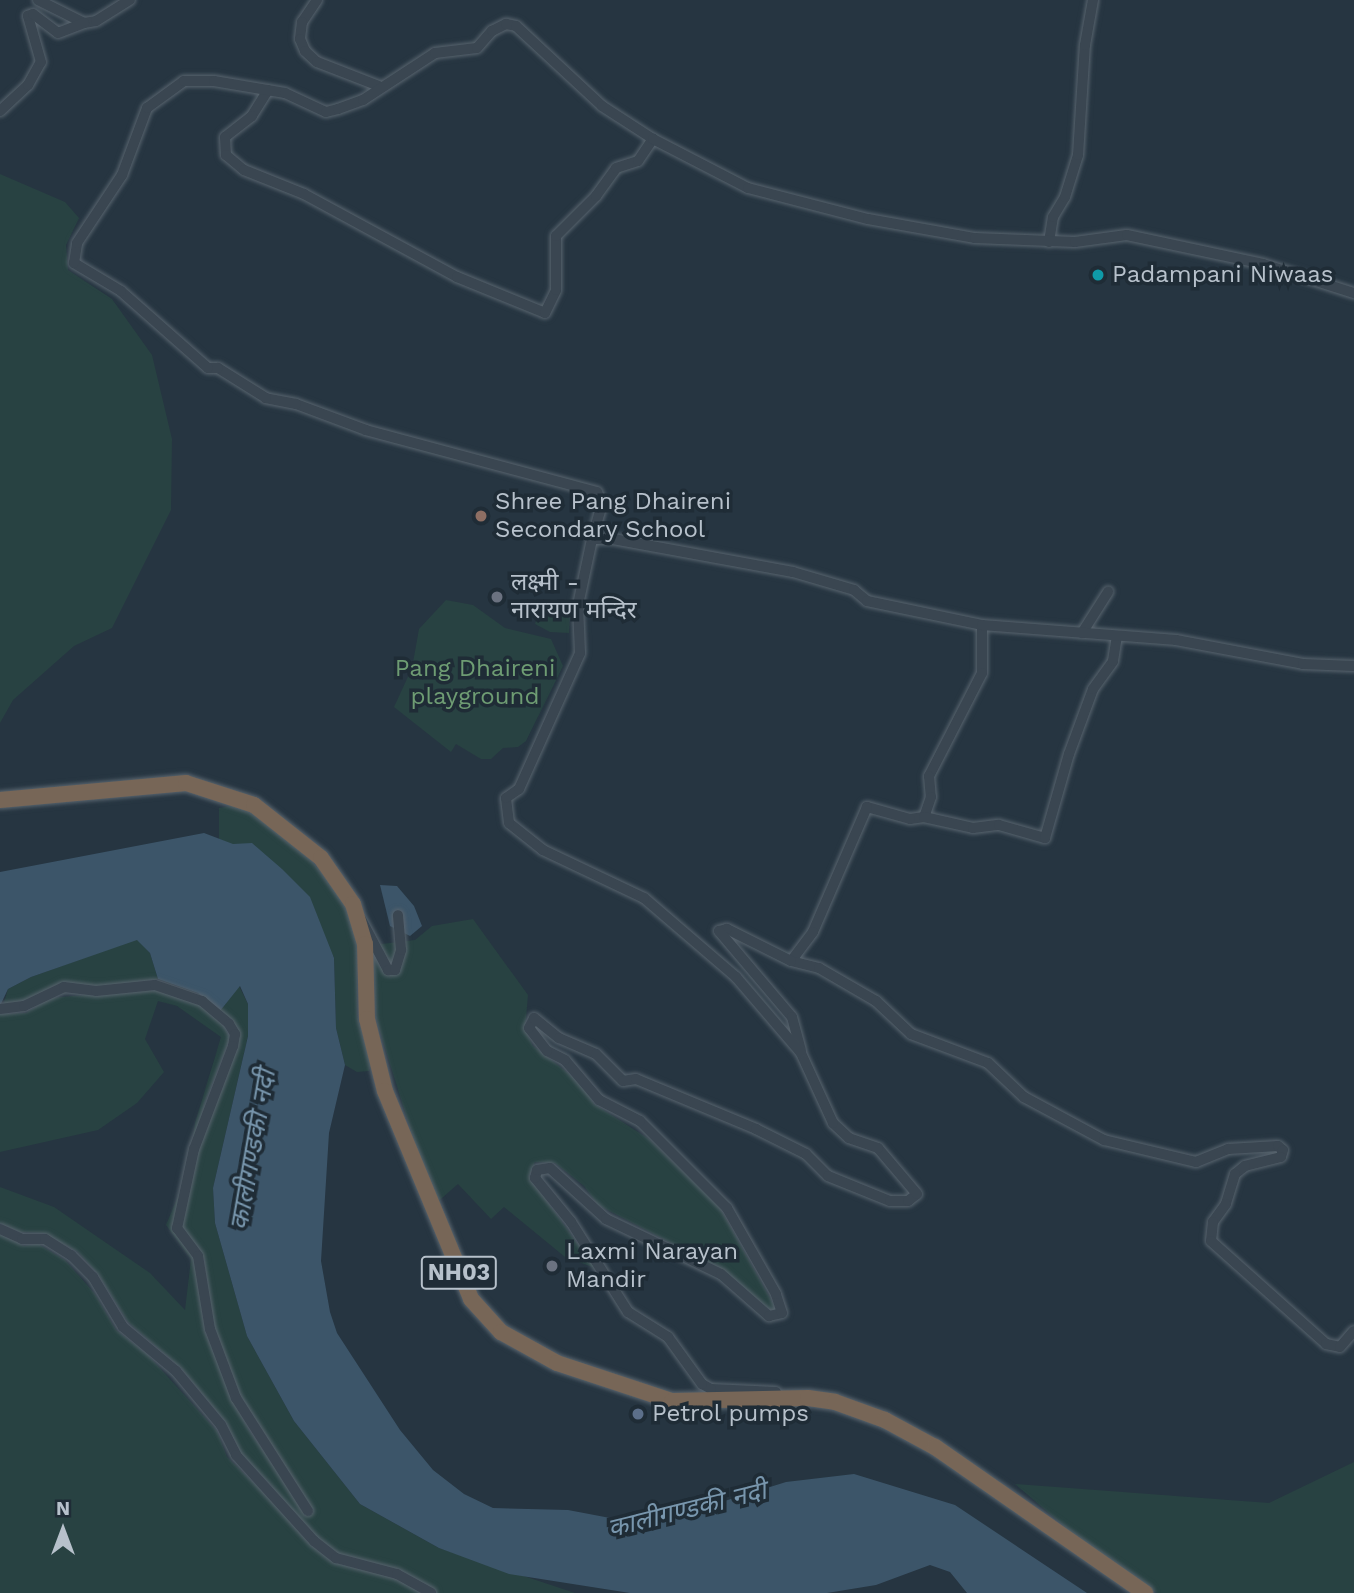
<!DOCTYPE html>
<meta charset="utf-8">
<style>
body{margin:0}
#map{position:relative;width:1354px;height:1593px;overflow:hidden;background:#263541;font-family:"Work Sans","Noto Sans Devanagari",sans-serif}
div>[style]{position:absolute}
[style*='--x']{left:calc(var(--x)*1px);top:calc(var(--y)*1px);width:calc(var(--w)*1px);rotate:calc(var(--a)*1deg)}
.green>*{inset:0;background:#284242}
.water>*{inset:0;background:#3c5569}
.roads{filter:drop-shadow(0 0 2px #58646e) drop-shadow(0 0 2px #58646e)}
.minor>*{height:10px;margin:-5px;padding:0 5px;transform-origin:5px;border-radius:5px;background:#3a4651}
.highway>*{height:16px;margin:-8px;padding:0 8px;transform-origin:8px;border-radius:8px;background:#776657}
.dots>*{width:19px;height:19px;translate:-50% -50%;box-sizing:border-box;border:4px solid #1f2c36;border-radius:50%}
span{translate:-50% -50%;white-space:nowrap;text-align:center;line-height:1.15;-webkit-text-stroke:7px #1f2c36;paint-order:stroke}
.shield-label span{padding:2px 5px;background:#1f2c36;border:2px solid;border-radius:5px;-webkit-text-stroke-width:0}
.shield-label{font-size:23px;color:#b7c1cb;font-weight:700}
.poi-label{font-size:24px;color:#b7c1cb}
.left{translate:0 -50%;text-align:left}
.park-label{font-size:24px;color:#6e9c73}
.water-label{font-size:26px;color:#7896ad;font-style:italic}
.north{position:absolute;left:28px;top:1495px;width:70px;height:70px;-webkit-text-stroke:5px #1f2c36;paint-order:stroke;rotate:0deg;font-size:19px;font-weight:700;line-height:28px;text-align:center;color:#b7c1cb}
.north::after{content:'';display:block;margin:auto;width:24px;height:32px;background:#b7c1cb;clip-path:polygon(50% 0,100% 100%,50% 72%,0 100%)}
</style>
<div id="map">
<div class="green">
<i style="clip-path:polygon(0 174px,65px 202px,79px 218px,66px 245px,68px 270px,112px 299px,152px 355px,172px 439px,171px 510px,112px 628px,74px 646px,13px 700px,0 723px)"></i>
<i style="clip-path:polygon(446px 600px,473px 605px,505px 628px,551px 639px,563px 666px,526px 741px,518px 747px,503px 748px,491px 759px,481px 759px,456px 744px,451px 752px,394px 707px,412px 668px,419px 629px)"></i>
<i style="clip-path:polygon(541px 606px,570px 614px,569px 633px,550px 632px,535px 624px)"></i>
<i style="clip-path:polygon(242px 804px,303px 851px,345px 900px,357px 936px,357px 1016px,371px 1061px,369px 1071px,357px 1072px,345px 1065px,336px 1028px,334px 957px,233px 845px,219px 839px,219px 808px)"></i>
<i style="clip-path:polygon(473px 919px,528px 995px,525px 1030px,533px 1046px,581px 1083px,594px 1104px,649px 1139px,720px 1208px,776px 1309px,773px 1312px,721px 1269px,598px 1205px,584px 1186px,555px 1163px,535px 1162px,529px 1176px,595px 1268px,565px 1257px,504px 1207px,491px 1219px,458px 1184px,434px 1205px,376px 1019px,373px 945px,415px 940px,432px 926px)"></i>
<i style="clip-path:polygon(137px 939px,150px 953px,158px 979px,96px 988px,67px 984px,20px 1004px,3px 1006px,8px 989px,31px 977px)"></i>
<i style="clip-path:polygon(239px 986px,248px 1004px,248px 1036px,213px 1188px,215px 1223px,247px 1336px,294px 1421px,360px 1504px,439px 1548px,575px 1593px,0 1593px,0 1234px,24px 1246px,38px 1244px,65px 1260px,95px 1294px,116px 1330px,147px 1354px,217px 1431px,227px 1457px,263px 1492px,272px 1486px,240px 1454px,227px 1424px,181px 1368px,128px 1322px,98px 1274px,78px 1252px,44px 1233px,20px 1232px,0 1223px,0 1187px,54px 1207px,150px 1273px,185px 1310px,191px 1259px,166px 1225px,189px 1170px,195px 1123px,221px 1037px,177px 1006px,158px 1001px,145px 1039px,164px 1072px,137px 1103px,98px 1130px,0 1152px,0 1014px,26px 1013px,50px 998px,154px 989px,201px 1006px,224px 1026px,230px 1038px,205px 1102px,175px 1229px,196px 1257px,205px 1332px,227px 1386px,248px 1429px,284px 1480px,291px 1476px,266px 1442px,236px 1388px,215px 1332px,204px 1258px,182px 1233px,181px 1214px,201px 1140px,238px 1036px,220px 1011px)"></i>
<i style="clip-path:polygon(1354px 1462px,1354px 1593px,1157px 1593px,1086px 1545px,1015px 1484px,1269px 1503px)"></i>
</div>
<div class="water">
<i style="clip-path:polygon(204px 833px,233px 844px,252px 843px,282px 869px,310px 897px,334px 958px,336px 1028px,345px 1065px,329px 1133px,321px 1261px,330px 1312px,337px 1333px,400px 1430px,433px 1470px,464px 1494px,493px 1508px,568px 1510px,647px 1525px,786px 1482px,854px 1474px,955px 1505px,1087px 1593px,967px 1593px,950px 1572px,930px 1565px,876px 1585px,827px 1593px,630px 1593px,509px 1574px,439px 1548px,360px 1504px,294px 1421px,247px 1336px,215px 1223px,213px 1188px,248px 1036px,248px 1004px,240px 986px,220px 1011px,198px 993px,158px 979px,150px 953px,137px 940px,31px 977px,8px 989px,0 1006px,0 872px)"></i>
<i style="clip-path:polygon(380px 885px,397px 886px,414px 906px,422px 926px,410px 936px,390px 926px)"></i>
</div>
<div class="roads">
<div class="minor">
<i style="--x:38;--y:0;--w:51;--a:26.6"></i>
<i style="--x:84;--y:23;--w:12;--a:-9"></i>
<i style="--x:96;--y:21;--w:40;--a:-32"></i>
<i style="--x:317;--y:0;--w:27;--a:124"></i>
<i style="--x:302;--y:22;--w:17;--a:97"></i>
<i style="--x:300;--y:39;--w:13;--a:67"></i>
<i style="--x:305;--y:51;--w:16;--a:43"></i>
<i style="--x:317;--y:62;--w:66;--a:21.2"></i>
<i style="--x:268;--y:90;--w:31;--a:122"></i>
<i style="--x:252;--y:116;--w:34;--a:142"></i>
<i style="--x:225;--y:137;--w:18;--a:87"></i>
<i style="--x:226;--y:155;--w:23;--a:40"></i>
<i style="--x:244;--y:170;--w:65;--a:21.8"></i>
<i style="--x:304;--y:194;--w:174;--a:28.5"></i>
<i style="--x:457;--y:277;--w:95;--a:22.2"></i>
<i style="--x:545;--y:313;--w:25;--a:-64"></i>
<i style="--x:556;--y:290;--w:54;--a:-90"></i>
<i style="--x:556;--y:236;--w:57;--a:-45"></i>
<i style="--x:596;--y:196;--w:34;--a:-54"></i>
<i style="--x:616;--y:168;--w:23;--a:-18"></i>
<i style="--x:638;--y:161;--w:27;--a:-56"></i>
<i style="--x:0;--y:111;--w:38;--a:-43"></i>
<i style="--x:28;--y:85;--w:26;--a:-61"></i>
<i style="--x:41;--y:62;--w:48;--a:-105.8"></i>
<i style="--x:28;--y:16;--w:5;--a:-22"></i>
<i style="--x:33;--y:14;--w:31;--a:37"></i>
<i style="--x:58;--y:33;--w:28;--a:-21"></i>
<i style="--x:1049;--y:242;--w:25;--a:-81"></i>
<i style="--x:1053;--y:217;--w:23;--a:-59"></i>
<i style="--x:1065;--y:197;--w:44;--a:-72.8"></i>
<i style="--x:1078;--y:155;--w:110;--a:-86.4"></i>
<i style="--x:1085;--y:45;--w:46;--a:-79.9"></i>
<i style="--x:592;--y:539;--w:36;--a:-74"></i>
<i style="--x:602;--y:504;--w:13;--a:-113"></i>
<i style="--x:597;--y:492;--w:239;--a:-165"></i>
<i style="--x:366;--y:430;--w:75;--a:-159.6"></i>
<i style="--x:296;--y:404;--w:31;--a:-169"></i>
<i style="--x:266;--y:398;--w:57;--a:-148"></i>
<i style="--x:218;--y:368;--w:10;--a:180"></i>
<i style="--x:208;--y:368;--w:116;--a:-138.5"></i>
<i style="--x:121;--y:291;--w:55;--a:-149.2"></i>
<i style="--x:74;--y:263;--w:20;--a:-81"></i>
<i style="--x:77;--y:243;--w:82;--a:-56.5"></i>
<i style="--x:122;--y:175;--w:72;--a:-69.5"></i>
<i style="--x:147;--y:108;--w:46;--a:-36.1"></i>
<i style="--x:184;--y:81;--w:30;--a:0"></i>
<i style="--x:214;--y:81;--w:72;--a:9.6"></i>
<i style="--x:285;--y:93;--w:45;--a:24.9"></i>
<i style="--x:326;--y:112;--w:12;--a:-14"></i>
<i style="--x:338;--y:109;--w:27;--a:-20"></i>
<i style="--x:363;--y:100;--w:86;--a:-33.1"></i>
<i style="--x:435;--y:53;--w:42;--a:-6.8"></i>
<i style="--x:477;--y:48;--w:23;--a:-49"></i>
<i style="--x:492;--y:31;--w:16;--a:-27"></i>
<i style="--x:506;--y:24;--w:10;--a:11"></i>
<i style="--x:516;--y:26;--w:117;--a:42.9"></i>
<i style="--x:602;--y:106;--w:61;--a:32.9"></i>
<i style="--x:653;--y:139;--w:107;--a:27.3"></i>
<i style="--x:748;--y:188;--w:124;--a:14.5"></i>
<i style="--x:868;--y:219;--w:109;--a:10.1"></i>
<i style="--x:975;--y:238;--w:100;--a:2.3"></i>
<i style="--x:1075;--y:242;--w:52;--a:-7.7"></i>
<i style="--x:1127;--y:235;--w:139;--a:12"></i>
<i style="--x:1263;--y:264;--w:96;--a:17.7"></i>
<i style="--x:982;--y:625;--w:48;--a:90"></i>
<i style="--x:982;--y:673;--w:116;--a:117.2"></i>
<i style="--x:929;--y:776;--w:21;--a:85"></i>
<i style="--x:931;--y:797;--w:21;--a:109"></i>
<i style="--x:924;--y:817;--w:14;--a:172"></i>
<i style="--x:910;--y:819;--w:45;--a:-164.4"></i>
<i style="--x:867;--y:807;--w:136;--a:113.4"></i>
<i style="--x:813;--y:932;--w:36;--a:127"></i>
<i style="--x:791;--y:961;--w:29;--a:14"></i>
<i style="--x:819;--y:968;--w:66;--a:30.1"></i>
<i style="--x:876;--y:1001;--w:48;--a:43.3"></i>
<i style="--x:911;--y:1034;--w:82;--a:20.6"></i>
<i style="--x:988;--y:1063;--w:50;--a:43.4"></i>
<i style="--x:1024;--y:1097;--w:91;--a:28.3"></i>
<i style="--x:1104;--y:1140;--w:95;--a:13.4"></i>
<i style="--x:1196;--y:1162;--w:35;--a:-22"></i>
<i style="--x:1228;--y:1149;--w:50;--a:-3.4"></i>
<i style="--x:1278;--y:1146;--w:6;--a:39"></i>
<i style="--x:1283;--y:1150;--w:7;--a:106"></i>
<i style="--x:1281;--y:1157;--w:37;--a:166"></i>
<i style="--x:1245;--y:1166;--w:13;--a:141"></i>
<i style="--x:1235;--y:1174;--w:31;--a:107"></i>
<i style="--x:1226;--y:1204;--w:22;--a:126"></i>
<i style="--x:1213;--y:1222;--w:19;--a:96"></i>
<i style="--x:1211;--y:1241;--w:154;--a:41.8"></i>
<i style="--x:1326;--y:1344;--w:14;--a:12"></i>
<i style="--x:1340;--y:1347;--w:21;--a:-49"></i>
<i style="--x:1082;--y:633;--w:49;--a:-57.6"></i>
<i style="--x:924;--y:817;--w:50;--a:12.7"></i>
<i style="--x:973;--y:828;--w:26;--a:-7"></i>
<i style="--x:999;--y:825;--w:48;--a:15.8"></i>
<i style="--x:1045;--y:838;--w:87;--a:-74.1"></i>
<i style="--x:1069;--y:754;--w:69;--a:-69.7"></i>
<i style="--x:1093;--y:689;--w:34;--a:-54"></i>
<i style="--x:1113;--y:661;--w:25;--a:-81"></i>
<i style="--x:361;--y:919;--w:58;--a:62.1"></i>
<i style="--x:388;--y:970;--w:7;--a:0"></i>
<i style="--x:395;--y:970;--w:21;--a:-73"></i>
<i style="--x:401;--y:950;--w:35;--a:-95"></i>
<i style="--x:791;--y:961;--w:72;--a:-153.4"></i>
<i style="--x:727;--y:929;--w:8;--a:166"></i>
<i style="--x:719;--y:931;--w:113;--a:49.7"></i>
<i style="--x:792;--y:1017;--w:34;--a:75"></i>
<i style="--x:0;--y:1009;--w:24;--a:-7"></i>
<i style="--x:24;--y:1006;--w:44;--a:-25.4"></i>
<i style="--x:64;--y:987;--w:32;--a:7"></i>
<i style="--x:96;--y:991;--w:59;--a:-5.8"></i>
<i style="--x:155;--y:985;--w:50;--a:18.8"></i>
<i style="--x:202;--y:1001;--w:35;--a:40"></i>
<i style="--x:229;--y:1024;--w:12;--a:59"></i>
<i style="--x:235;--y:1034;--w:12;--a:99"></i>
<i style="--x:233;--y:1046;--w:110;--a:110.7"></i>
<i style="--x:194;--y:1149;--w:81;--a:102.1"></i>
<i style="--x:177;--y:1228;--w:35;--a:53"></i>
<i style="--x:198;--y:1256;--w:74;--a:80.7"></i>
<i style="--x:210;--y:1329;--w:74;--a:69.4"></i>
<i style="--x:236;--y:1398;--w:134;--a:57.5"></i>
<i style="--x:0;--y:1229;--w:24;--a:24"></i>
<i style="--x:22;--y:1239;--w:23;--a:0"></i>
<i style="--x:45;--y:1239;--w:31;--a:32"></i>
<i style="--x:71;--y:1255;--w:31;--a:45"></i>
<i style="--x:93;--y:1277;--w:58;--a:59"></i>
<i style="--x:123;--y:1327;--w:69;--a:39.7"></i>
<i style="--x:176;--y:1371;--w:70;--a:50.2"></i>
<i style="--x:221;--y:1425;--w:34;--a:63"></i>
<i style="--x:236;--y:1455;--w:116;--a:47.8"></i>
<i style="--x:314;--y:1541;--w:28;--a:38"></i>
<i style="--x:336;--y:1558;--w:63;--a:14.7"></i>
<i style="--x:397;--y:1574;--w:39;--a:29"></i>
<i style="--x:776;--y:1392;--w:65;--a:-177.4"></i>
<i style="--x:711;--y:1389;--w:10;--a:-151"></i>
<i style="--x:702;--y:1384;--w:58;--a:-125.9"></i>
<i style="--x:668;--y:1337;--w:47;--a:-148"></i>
<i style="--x:628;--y:1312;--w:107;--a:-122.3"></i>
<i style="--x:571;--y:1222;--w:57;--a:-129.3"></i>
<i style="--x:535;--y:1178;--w:8;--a:-76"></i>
<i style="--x:537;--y:1170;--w:13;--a:-9"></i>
<i style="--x:550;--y:1168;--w:76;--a:42.3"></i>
<i style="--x:606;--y:1219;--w:127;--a:25.6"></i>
<i style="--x:721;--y:1274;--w:64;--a:41.2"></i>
<i style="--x:769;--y:1316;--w:13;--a:-13"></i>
<i style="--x:782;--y:1313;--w:20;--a:-108"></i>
<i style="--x:776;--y:1294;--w:99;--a:-119.7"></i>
<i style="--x:727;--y:1208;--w:123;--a:-135"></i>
<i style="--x:640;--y:1121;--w:46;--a:-152.9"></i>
<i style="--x:599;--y:1100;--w:52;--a:-130.4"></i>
<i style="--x:565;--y:1060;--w:20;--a:-153"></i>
<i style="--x:547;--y:1051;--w:29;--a:-128"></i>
<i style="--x:529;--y:1028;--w:11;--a:-63"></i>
<i style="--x:534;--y:1018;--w:32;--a:39"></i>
<i style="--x:559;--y:1038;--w:40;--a:23.4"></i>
<i style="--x:596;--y:1054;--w:38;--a:45"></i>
<i style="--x:623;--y:1081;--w:13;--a:-9"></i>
<i style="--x:636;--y:1079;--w:130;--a:22.6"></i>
<i style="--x:756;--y:1129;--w:56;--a:26.6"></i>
<i style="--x:806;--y:1154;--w:31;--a:45"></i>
<i style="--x:828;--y:1176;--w:67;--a:22"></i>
<i style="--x:890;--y:1201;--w:18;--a:0"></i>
<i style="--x:908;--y:1201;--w:11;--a:-38"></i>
<i style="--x:917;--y:1194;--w:60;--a:-130.3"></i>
<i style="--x:878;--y:1148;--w:31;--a:-161"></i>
<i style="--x:849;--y:1138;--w:22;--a:-137"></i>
<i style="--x:833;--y:1123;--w:77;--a:-114.6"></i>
<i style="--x:801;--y:1053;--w:100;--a:-130.5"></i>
<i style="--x:736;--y:977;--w:121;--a:-139.3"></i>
<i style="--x:644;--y:898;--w:112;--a:-154.6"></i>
<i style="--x:543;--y:850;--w:43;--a:-141.5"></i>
<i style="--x:509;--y:823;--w:25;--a:-97"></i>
<i style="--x:506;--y:798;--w:16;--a:-35"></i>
<i style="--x:519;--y:789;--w:149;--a:-65.8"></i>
<i style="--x:580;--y:653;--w:48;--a:-92.4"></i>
<i style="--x:578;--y:605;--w:67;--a:-78"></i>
<i style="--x:592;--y:539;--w:21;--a:0"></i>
<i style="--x:613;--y:539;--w:183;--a:10.4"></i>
<i style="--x:793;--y:572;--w:64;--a:16.4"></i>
<i style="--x:854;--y:590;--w:17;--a:40"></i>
<i style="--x:867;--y:601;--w:117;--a:11.8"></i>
<i style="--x:982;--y:625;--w:195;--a:4.4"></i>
<i style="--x:1176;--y:640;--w:129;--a:10.7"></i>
<i style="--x:1303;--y:664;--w:51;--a:2.2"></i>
</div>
<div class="highway">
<i style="--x:0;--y:800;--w:187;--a:-5.2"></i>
<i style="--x:186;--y:783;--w:71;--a:17.9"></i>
<i style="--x:254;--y:805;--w:85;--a:38.3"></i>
<i style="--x:321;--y:858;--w:56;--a:55.2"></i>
<i style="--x:353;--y:904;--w:42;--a:73.3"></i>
<i style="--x:365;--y:944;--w:75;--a:88.5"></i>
<i style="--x:367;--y:1019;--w:74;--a:76"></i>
<i style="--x:385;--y:1091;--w:225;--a:67.5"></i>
<i style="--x:471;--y:1299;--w:45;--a:47.7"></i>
<i style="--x:501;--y:1332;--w:64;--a:29"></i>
<i style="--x:557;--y:1363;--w:121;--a:18.3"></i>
<i style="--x:672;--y:1401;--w:136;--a:-1.3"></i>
<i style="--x:808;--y:1398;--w:27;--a:8"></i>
<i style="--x:835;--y:1402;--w:53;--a:19.8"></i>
<i style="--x:885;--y:1420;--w:57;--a:28.4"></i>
<i style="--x:935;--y:1447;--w:256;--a:34.8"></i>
</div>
</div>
<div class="dots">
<i style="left:1098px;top:275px;background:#0f9aa8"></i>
<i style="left:481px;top:516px;background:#8d6e63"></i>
<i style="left:497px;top:597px;background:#6b7280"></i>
<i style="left:552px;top:1266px;background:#6b7280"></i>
<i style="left:638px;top:1414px;background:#5c6f8a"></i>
</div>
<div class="shield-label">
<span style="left:459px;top:1273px">NH03</span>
</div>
<div class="poi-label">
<span class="left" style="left:1112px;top:275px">Padampani Niwaas</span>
<span class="left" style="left:495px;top:516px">Shree Pang Dhaireni<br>Secondary School</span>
<span class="left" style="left:511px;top:597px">लक्ष्मी -<br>नारायण मन्दिर</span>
<span class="left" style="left:566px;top:1266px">Laxmi Narayan<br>Mandir</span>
<span class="left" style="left:652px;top:1414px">Petrol pumps</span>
</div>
<div class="park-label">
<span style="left:475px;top:683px">Pang Dhaireni<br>playground</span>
</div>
<div class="water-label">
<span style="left:253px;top:1150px;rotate:-80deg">कालीगण्डकी नदी</span>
<span style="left:687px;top:1510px;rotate:-14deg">कालीगण्डकी नदी</span>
</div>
<div class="north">N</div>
</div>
